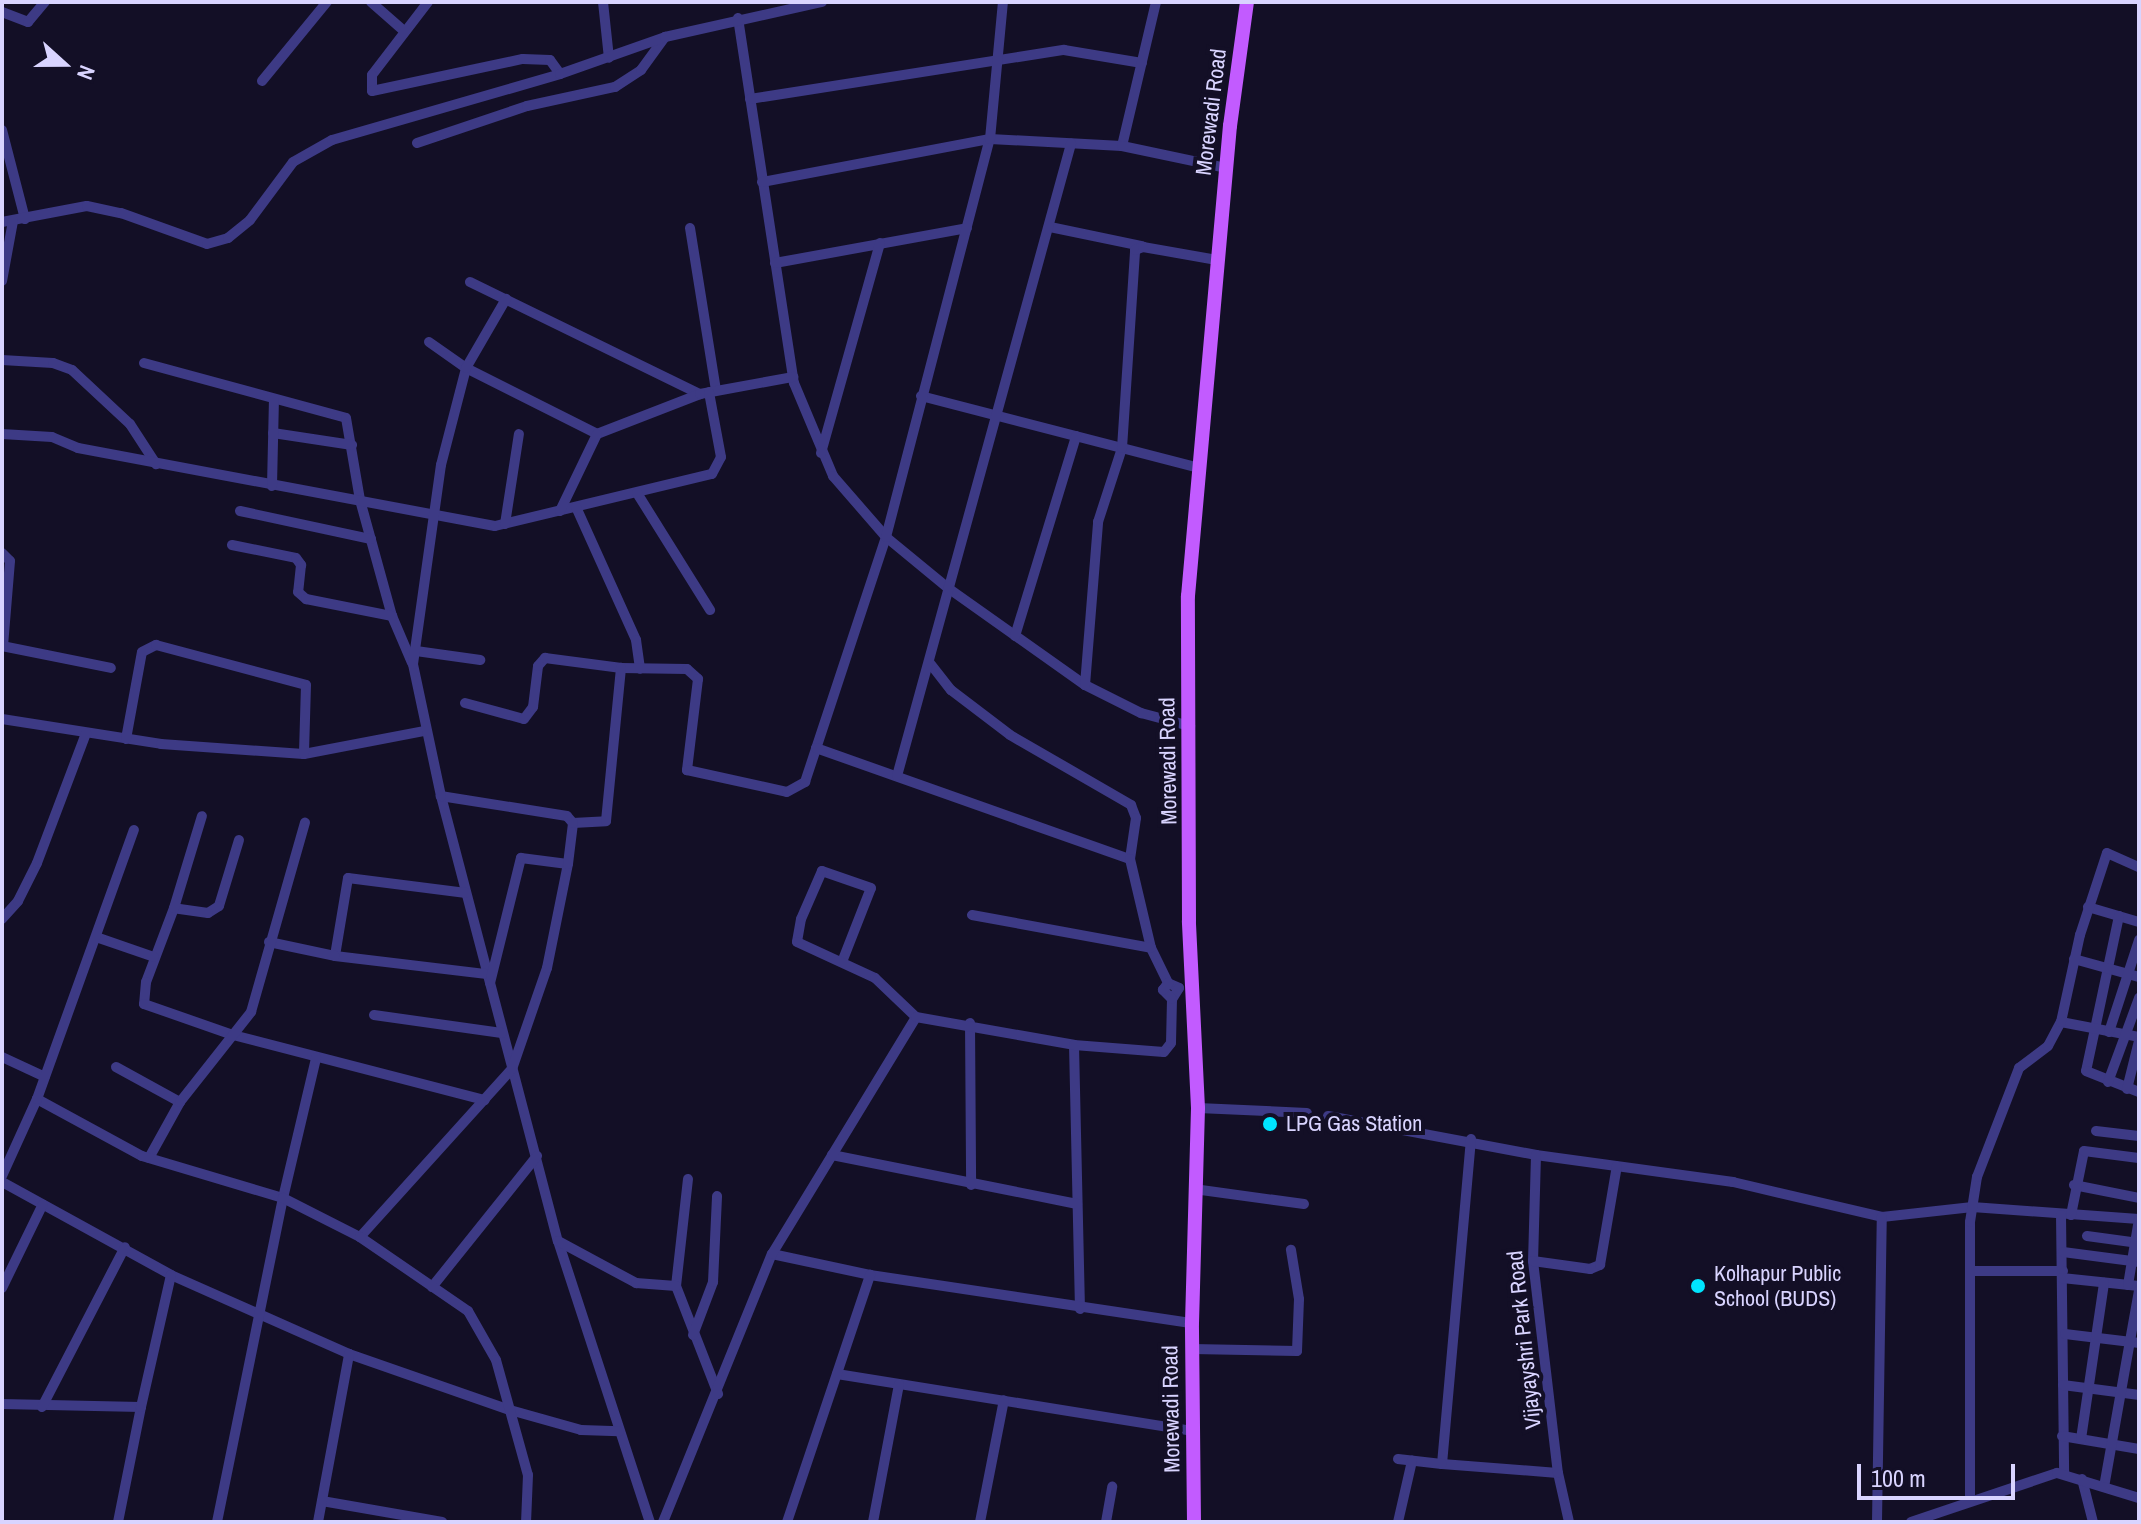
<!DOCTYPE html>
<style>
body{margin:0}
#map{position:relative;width:2141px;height:1524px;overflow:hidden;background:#130f26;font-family:"Archivo Narrow",sans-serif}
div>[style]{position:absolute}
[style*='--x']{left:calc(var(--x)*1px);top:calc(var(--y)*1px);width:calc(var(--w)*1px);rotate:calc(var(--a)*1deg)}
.minor>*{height:10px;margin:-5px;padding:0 5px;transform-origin:5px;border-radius:5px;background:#3d3a85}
.major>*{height:14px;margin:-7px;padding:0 7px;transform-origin:7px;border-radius:7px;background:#c25bff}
.dots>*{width:22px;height:22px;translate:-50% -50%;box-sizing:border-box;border:4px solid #130f26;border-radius:50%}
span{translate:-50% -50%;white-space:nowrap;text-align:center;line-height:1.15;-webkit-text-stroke:8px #130f26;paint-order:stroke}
.street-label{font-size:22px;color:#d9d4ff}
.poi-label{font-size:22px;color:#d9d4ff}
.left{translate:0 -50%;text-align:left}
.frame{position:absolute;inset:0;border:4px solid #d9d4ff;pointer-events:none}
.north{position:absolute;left:24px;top:24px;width:80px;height:80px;-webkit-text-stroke:6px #130f26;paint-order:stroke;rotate:111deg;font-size:22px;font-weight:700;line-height:32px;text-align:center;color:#d9d4ff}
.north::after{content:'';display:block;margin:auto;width:28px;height:36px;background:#d9d4ff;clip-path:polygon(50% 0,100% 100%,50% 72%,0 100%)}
.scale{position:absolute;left:1857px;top:1464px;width:158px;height:36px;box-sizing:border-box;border:4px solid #d9d4ff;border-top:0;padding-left:10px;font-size:24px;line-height:28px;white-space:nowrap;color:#d9d4ff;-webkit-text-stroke:6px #130f26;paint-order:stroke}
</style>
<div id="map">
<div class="minor">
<i style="--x:371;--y:2;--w:44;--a:41.3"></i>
<i style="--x:428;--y:2;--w:92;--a:127.5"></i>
<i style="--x:372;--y:75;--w:16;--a:90"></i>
<i style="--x:372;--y:91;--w:154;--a:-12"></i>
<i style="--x:523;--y:59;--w:27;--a:2"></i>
<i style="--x:550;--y:60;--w:17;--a:54"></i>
<i style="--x:603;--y:2;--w:56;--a:83.9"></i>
<i style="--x:2;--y:12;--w:28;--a:21"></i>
<i style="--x:28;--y:22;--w:26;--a:-50"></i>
<i style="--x:738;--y:18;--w:369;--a:81.3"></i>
<i style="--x:794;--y:383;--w:101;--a:67.2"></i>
<i style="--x:833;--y:476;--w:81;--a:49"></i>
<i style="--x:886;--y:537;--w:80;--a:39.4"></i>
<i style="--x:948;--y:588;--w:168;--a:35.3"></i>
<i style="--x:1085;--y:685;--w:63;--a:26.6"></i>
<i style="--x:1141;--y:713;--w:51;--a:14.9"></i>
<i style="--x:262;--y:81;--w:102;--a:-50.6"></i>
<i style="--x:750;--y:99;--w:318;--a:-8.9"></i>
<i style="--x:1064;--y:50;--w:79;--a:9.5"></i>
<i style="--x:2;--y:130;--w:92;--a:75.5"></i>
<i style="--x:417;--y:143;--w:116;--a:-18.6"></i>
<i style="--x:527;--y:106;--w:90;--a:-12.2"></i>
<i style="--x:615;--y:87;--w:31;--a:-33"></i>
<i style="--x:641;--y:70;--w:41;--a:-54"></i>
<i style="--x:1122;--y:146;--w:148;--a:-76.7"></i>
<i style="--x:762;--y:182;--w:232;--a:-10.7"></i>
<i style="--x:990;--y:139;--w:132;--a:3"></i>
<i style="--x:1122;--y:146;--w:106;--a:11.9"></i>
<i style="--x:2;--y:222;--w:86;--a:-10.7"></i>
<i style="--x:87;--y:206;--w:35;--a:12"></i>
<i style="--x:121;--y:213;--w:91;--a:19.8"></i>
<i style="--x:207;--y:244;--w:22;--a:-16"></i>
<i style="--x:228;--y:238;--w:28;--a:-39"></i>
<i style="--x:250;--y:220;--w:72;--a:-53.4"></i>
<i style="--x:293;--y:162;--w:45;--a:-29.4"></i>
<i style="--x:332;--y:140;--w:237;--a:-16.1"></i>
<i style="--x:560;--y:74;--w:111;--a:-19.4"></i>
<i style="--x:665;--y:37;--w:161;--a:-12.6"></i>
<i style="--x:1050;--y:227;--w:94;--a:11.7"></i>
<i style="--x:690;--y:228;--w:164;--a:80.9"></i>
<i style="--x:775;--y:263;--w:195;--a:-10.3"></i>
<i style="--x:2;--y:281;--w:61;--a:-79.6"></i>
<i style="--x:470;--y:282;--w:256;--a:26"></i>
<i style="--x:429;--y:342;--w:45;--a:35.1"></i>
<i style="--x:466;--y:368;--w:147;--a:26.7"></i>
<i style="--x:597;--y:434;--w:110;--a:-21.2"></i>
<i style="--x:700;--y:394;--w:95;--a:-10.4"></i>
<i style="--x:2;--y:360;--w:51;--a:3.4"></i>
<i style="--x:53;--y:363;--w:20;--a:20"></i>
<i style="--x:72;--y:370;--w:79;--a:43"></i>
<i style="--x:130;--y:424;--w:48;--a:57"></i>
<i style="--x:144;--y:363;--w:209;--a:15.2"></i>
<i style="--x:346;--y:418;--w:83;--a:80.3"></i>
<i style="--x:360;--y:500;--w:120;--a:74.6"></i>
<i style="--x:392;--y:616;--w:51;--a:66.9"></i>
<i style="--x:921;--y:396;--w:287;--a:14.5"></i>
<i style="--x:273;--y:433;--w:80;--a:8.6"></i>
<i style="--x:2;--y:434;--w:50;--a:3.4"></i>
<i style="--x:52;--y:437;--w:28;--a:23"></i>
<i style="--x:78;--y:448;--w:424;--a:10.6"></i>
<i style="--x:495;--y:526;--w:223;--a:-13.5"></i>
<i style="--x:712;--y:474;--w:19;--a:-62"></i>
<i style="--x:721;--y:457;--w:66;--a:-100.5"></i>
<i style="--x:821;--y:453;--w:218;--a:-74.3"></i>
<i style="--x:272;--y:486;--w:87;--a:-88.7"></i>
<i style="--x:637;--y:493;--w:138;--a:58"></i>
<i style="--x:576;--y:507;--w:146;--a:65.7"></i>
<i style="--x:636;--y:640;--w:29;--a:82"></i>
<i style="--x:240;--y:511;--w:134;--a:12.1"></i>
<i style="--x:560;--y:511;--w:85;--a:-64.3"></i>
<i style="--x:505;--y:524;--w:91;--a:-81.2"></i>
<i style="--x:232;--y:545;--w:65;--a:11.5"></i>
<i style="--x:296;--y:558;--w:9;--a:54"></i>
<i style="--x:301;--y:565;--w:27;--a:96"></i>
<i style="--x:298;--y:592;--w:11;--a:41"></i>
<i style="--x:306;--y:599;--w:88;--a:11.2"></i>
<i style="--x:2;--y:553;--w:11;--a:45"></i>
<i style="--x:10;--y:561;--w:85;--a:94.7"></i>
<i style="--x:1015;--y:636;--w:209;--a:-73"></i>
<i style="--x:2;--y:646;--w:111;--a:11.4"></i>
<i style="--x:416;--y:651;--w:65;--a:8"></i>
<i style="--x:929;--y:662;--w:36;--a:52"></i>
<i style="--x:951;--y:690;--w:74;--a:37.3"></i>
<i style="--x:1010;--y:735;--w:140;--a:30"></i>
<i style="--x:1131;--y:805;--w:14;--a:69"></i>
<i style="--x:1136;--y:818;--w:41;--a:98.3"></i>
<i style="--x:1085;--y:685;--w:164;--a:-85.4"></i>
<i style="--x:1098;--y:522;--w:78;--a:-72"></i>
<i style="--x:1122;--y:448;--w:198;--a:-86.2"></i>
<i style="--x:1135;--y:250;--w:9;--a:-21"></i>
<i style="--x:1143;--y:247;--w:75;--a:10"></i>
<i style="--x:465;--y:703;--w:61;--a:15.2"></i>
<i style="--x:524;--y:719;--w:15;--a:-53"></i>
<i style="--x:533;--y:707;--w:41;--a:-83"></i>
<i style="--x:538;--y:666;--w:11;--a:-49"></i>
<i style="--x:545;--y:658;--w:77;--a:7.5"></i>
<i style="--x:621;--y:668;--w:66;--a:0.9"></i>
<i style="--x:687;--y:669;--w:15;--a:42"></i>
<i style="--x:698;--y:679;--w:92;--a:96.9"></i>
<i style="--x:687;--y:770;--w:102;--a:12.4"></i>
<i style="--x:787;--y:792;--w:21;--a:-29"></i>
<i style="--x:805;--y:782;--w:258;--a:-71.7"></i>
<i style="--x:886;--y:537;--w:411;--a:-75.4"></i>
<i style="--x:990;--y:139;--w:138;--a:-84.6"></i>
<i style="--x:2;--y:719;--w:161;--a:8.9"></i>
<i style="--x:161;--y:744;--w:143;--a:4"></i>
<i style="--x:304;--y:754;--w:123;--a:-10.8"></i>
<i style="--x:126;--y:739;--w:88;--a:-79.6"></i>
<i style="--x:142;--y:652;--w:16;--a:-27"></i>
<i style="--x:156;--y:645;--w:155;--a:14.9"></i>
<i style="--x:306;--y:685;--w:69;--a:91.7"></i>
<i style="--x:816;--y:748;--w:333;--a:19.5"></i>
<i style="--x:1130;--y:859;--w:91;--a:76.7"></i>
<i style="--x:1151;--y:948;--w:39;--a:64"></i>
<i style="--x:1168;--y:983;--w:12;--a:24"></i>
<i style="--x:1179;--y:988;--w:13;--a:122"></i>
<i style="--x:897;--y:776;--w:656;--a:-74.61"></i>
<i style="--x:441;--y:796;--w:460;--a:75.3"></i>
<i style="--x:558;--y:1241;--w:296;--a:71.9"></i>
<i style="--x:573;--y:823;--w:33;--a:-3"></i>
<i style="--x:606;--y:821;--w:154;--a:-84.4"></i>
<i style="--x:239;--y:840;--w:69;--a:106.9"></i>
<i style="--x:219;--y:906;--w:13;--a:148"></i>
<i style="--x:208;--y:913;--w:34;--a:-172"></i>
<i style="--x:174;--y:908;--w:79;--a:110.7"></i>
<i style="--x:146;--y:982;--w:22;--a:95"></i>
<i style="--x:144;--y:1004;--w:94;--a:19.2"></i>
<i style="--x:233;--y:1035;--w:260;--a:14.5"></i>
<i style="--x:466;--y:893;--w:119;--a:-172.8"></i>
<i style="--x:348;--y:878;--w:79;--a:99.5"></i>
<i style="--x:335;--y:956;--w:153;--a:6.8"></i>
<i style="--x:2088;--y:907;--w:53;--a:16.4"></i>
<i style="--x:174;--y:908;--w:96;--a:-73.1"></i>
<i style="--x:972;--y:915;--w:182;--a:10.4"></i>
<i style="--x:2119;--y:916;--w:158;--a:102"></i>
<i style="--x:2086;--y:1071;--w:57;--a:21.6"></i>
<i style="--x:2;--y:919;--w:24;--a:-48"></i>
<i style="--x:18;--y:901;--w:42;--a:-63.4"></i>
<i style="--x:37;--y:863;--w:139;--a:-69.3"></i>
<i style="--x:96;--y:937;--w:61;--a:19"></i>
<i style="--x:269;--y:942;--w:67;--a:12"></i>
<i style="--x:2074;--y:959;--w:67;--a:15.5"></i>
<i style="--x:842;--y:962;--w:79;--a:-68.6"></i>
<i style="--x:871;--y:888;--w:52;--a:-160.9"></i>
<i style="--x:822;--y:871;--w:52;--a:113.6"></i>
<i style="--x:801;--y:919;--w:23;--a:100"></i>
<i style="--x:797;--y:942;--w:86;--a:24.8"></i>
<i style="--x:875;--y:978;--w:57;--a:43.6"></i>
<i style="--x:490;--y:983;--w:129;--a:-76.1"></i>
<i style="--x:521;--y:858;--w:47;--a:7.3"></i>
<i style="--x:374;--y:1015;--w:129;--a:8"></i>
<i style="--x:2061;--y:1022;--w:79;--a:10.9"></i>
<i style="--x:970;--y:1023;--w:162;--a:89.6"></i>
<i style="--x:2109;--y:1032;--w:97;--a:-71.9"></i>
<i style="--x:1074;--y:1045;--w:264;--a:88.7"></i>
<i style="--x:2;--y:1057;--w:47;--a:24.9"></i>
<i style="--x:116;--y:1067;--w:73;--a:28.7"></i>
<i style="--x:180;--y:1102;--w:64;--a:119"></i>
<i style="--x:2108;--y:1082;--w:90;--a:-69.7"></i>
<i style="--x:2127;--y:1089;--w:49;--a:-76"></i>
<i style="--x:37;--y:1099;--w:119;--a:28.5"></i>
<i style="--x:142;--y:1156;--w:147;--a:16.6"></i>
<i style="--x:283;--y:1198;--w:144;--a:-76.7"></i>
<i style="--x:180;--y:1102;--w:115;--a:-51.7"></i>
<i style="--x:251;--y:1012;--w:197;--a:-74.1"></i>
<i style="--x:1198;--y:1108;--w:109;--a:2.6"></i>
<i style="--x:1328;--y:1116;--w:212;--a:10.6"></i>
<i style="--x:1536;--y:1155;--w:199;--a:7.8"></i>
<i style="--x:1733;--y:1182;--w:153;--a:13.2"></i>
<i style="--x:1882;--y:1217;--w:91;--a:-6.3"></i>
<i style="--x:1972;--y:1207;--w:167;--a:4.1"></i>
<i style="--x:2096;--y:1131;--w:43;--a:6.6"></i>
<i style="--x:1471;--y:1139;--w:326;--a:95.1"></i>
<i style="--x:1442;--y:1464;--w:116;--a:4.4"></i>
<i style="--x:1558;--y:1473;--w:50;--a:77.3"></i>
<i style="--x:832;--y:1155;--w:250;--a:11.3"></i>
<i style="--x:1536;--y:1155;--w:106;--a:91.6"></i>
<i style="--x:1533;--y:1261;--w:213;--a:83.3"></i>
<i style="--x:2;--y:1176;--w:85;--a:-65.6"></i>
<i style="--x:37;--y:1099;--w:286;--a:-70.2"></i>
<i style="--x:688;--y:1179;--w:108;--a:96.4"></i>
<i style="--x:676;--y:1286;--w:116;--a:68.7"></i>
<i style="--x:2;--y:1182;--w:193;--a:28.8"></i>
<i style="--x:171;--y:1275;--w:195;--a:23.9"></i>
<i style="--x:349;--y:1354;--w:170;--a:19.2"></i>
<i style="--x:510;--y:1410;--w:74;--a:15.7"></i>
<i style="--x:581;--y:1430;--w:38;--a:2"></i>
<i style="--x:2074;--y:1185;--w:66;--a:11.3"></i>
<i style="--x:1194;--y:1189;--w:111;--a:7.8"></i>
<i style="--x:2061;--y:1215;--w:258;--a:89.3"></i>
<i style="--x:2071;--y:1215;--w:65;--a:-78.5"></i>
<i style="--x:2084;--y:1151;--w:55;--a:7.3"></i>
<i style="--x:2087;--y:1236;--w:52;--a:7.7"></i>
<i style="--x:360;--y:1237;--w:227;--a:-47.9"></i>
<i style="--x:512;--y:1069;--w:107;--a:-70.9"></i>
<i style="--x:547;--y:968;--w:106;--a:-78.6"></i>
<i style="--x:568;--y:864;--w:41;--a:-83"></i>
<i style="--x:573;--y:823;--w:9;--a:-131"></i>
<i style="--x:567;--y:816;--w:128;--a:-171"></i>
<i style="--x:441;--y:796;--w:135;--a:-102"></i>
<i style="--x:413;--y:664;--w:201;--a:-82"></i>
<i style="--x:441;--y:465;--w:100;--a:-75.5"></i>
<i style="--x:466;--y:368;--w:80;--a:-59.9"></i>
<i style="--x:558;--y:1241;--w:89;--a:28.3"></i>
<i style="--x:636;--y:1283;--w:40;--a:4.3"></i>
<i style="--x:2063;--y:1252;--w:77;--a:7.5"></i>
<i style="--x:772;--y:1254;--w:100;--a:12.1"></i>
<i style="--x:870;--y:1275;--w:326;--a:8.5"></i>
<i style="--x:1533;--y:1261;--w:58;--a:8"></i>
<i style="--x:1590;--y:1269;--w:11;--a:-22"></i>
<i style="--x:1600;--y:1265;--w:100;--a:-80.3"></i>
<i style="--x:1970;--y:1271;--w:93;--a:0"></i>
<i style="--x:2062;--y:1278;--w:77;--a:5.9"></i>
<i style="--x:2128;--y:1285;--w:67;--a:-80.5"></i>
<i style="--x:432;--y:1287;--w:168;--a:-51.3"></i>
<i style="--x:2;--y:1288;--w:93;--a:-64"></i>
<i style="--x:2065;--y:1334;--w:75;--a:6.9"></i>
<i style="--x:693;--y:1335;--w:57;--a:-69.3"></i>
<i style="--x:713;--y:1282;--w:86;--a:-87.3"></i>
<i style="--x:1192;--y:1349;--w:105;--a:1.1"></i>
<i style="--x:1297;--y:1351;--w:52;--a:-87.8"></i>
<i style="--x:1299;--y:1299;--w:50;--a:-99.3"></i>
<i style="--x:837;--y:1374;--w:361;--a:9.1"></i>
<i style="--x:2063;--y:1385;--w:77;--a:7.5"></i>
<i style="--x:2;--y:1404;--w:139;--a:1.2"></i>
<i style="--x:141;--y:1407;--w:117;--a:101.3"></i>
<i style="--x:42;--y:1407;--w:180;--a:-62.6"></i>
<i style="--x:141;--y:1407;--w:135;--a:-77.2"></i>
<i style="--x:2062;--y:1436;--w:78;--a:9.6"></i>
<i style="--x:2081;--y:1439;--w:158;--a:-81.6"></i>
<i style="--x:1398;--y:1459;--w:44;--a:6.5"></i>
<i style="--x:2082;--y:1479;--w:44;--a:75.7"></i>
<i style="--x:2104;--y:1487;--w:200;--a:-79.9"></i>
<i style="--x:322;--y:1501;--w:122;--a:9.9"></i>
<i style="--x:1970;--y:1501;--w:279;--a:-90"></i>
<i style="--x:1970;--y:1222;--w:46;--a:-81.2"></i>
<i style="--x:1977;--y:1177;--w:117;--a:-68.9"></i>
<i style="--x:2019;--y:1068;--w:36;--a:-37"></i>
<i style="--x:2048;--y:1046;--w:27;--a:-62"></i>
<i style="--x:2061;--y:1022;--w:89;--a:-77.7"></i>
<i style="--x:2080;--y:935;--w:86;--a:-71.8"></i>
<i style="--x:2107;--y:853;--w:35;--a:24"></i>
<i style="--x:217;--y:1522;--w:331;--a:-78.5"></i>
<i style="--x:283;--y:1198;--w:86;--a:26.9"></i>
<i style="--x:360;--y:1237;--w:131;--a:34.4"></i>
<i style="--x:468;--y:1311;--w:56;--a:60.3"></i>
<i style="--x:496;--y:1360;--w:119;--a:74.5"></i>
<i style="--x:528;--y:1475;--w:47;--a:92.4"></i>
<i style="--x:318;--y:1522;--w:171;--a:-79.5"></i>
<i style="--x:663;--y:1522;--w:289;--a:-67.9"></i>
<i style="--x:772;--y:1254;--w:277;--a:-58.7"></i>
<i style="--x:916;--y:1017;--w:160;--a:10"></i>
<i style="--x:1074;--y:1045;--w:90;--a:4.4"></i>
<i style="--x:1164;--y:1052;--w:11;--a:-52"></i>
<i style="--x:1171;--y:1043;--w:44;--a:-88.7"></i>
<i style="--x:1172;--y:999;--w:13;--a:-135"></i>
<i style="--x:1163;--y:990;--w:9;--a:-54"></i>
<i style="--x:787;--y:1522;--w:261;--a:-71.4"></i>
<i style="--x:873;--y:1522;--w:140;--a:-79.3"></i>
<i style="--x:980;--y:1522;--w:124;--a:-78.9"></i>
<i style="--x:1106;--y:1522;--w:36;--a:-80"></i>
<i style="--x:1398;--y:1522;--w:63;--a:-77.1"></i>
<i style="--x:1877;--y:1522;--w:305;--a:-89.1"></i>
<i style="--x:1911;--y:1522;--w:154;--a:-18.6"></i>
<i style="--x:2057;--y:1473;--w:86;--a:17"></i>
</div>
<div class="major">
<i style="--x:1194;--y:1522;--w:199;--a:-90.6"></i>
<i style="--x:1192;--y:1323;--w:215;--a:-88.4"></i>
<i style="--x:1198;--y:1108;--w:187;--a:-92.8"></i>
<i style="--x:1189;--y:921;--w:325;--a:-90.2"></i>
<i style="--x:1188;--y:596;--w:472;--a:-84.9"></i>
<i style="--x:1230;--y:126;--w:125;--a:-82.2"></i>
</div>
<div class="dots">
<i style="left:1270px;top:1124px;background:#00e5ff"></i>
<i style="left:1698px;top:1286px;background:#00e5ff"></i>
</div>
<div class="street-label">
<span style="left:1211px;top:112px;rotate:-83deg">Morewadi Road</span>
<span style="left:1168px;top:761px;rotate:-91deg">Morewadi Road</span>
<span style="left:1524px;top:1340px;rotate:-96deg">Vijayayshri Park Road</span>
<span style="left:1171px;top:1409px;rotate:-91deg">Morewadi Road</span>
</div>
<div class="poi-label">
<span class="left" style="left:1286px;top:1124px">LPG Gas Station</span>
<span class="left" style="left:1714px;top:1286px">Kolhapur Public<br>School (BUDS)</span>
</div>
<div class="frame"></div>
<div class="north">N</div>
<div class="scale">100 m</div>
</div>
